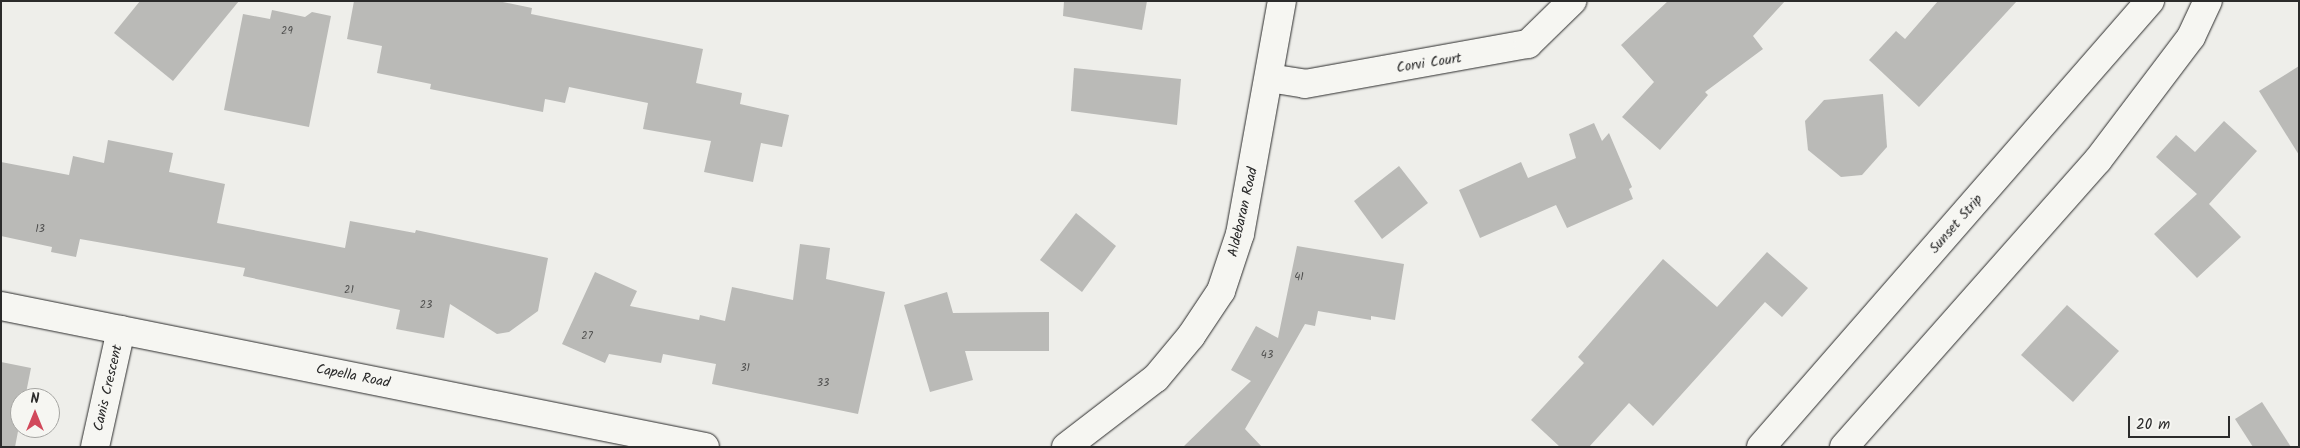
<!DOCTYPE html>
<style>
body{margin:0}
#map{position:relative;width:2300px;height:448px;overflow:hidden;background:#eeeeea;font-family:Kalam,sans-serif}
div>[style]{position:absolute}
[style*='--x']{left:calc(var(--x)*1px);top:calc(var(--y)*1px);width:calc(var(--w)*1px);rotate:calc(var(--a)*1deg)}
.building>*{inset:0;background:#babab7}
.roads{filter:drop-shadow(0 0 1px #2b2b2b) drop-shadow(0 0 1px #2b2b2b)}
.minor>*{height:28px;margin:-14px;padding:0 14px;transform-origin:14px;border-radius:14px;background:#f6f6f2}
span{translate:-50% -50%;white-space:nowrap;text-align:center;line-height:1.15;-webkit-text-stroke:5px #f6f6f2;paint-order:stroke}
.number-label{font-size:11px;color:#4f4f4e}
.number-label span{-webkit-text-stroke-width:0}
.street-label{font-size:14px;color:#2b2b2b}
.frame{position:absolute;inset:0;border:2px solid #2b2b2b;pointer-events:none}
.north{position:absolute;left:10px;top:388px;width:50px;height:50px;box-sizing:border-box;background:#f6f6f2;border:1px solid #a5a5a2;border-radius:50%;rotate:0deg;font-size:14px;font-weight:700;line-height:20px;text-align:center;color:#2b2b2b}
.north::after{content:'';display:block;margin:auto;width:18px;height:22px;background:#d1495b;clip-path:polygon(50% 0,100% 100%,50% 72%,0 100%)}
.scale{position:absolute;left:2128px;top:416px;width:102px;height:22px;box-sizing:border-box;border:2px solid #2b2b2b;border-top:0;padding-left:6px;font-size:15px;line-height:18px;white-space:nowrap;color:#2b2b2b;-webkit-text-stroke:4px #f6f6f2;paint-order:stroke}
</style>
<div id="map">
<div class="building">
<i style="clip-path:polygon(140px 1px,239px 1px,173px 81px,114px 33px)"></i>
<i style="clip-path:polygon(354px 1px,498px 1px,532px 8px,531px 14px,703px 49px,696px 83px,742px 93px,740px 104px,789px 115px,782px 147px,761px 143px,753px 182px,704px 172px,711px 141px,643px 129px,648px 103px,569px 87px,565px 103px,545px 99px,543px 112px,430px 89px,431px 84px,377px 73px,382px 46px,347px 39px)"></i>
<i style="clip-path:polygon(1064px 1px,1147px 1px,1142px 30px,1063px 16px)"></i>
<i style="clip-path:polygon(1668px 1px,1785px 1px,1753px 36px,1763px 49px,1705px 92px,1708px 95px,1660px 150px,1622px 117px,1654px 82px,1621px 45px)"></i>
<i style="clip-path:polygon(1938px 1px,2017px 1px,1919px 107px,1869px 60px,1896px 31px,1905px 39px)"></i>
<i style="clip-path:polygon(272px 10px,305px 17px,312px 12px,331px 16px,309px 127px,224px 110px,243px 14px,270px 19px)"></i>
<i style="clip-path:polygon(2299px 66px,2299px 155px,2259px 91px)"></i>
<i style="clip-path:polygon(1074px 68px,1181px 79px,1177px 125px,1071px 111px)"></i>
<i style="clip-path:polygon(1883px 94px,1887px 147px,1862px 175px,1841px 177px,1808px 150px,1805px 121px,1824px 100px)"></i>
<i style="clip-path:polygon(2224px 121px,2257px 151px,2209px 204px,2241px 237px,2197px 278px,2154px 234px,2197px 194px,2156px 157px,2176px 135px,2195px 152px)"></i>
<i style="clip-path:polygon(1594px 123px,1602px 141px,1609px 133px,1632px 187px,1629px 189px,1633px 199px,1567px 228px,1556px 205px,1480px 238px,1459px 190px,1521px 162px,1528px 178px,1576px 158px,1569px 134px)"></i>
<i style="clip-path:polygon(108px 140px,173px 153px,169px 172px,225px 184px,217px 223px,345px 248px,350px 221px,415px 233px,416px 230px,548px 258px,538px 311px,509px 332px,497px 334px,450px 304px,444px 338px,396px 329px,400px 310px,243px 276px,245px 268px,80px 239px,76px 257px,51px 252px,52px 247px,1px 236px,1px 162px,69px 175px,73px 156px,104px 163px)"></i>
<i style="clip-path:polygon(1399px 166px,1428px 203px,1382px 239px,1354px 201px)"></i>
<i style="clip-path:polygon(1076px 213px,1116px 246px,1082px 292px,1040px 260px)"></i>
<i style="clip-path:polygon(800px 244px,830px 248px,826px 279px,885px 292px,858px 414px,712px 384px,716px 364px,663px 354px,661px 363px,609px 354px,605px 363px,562px 344px,595px 272px,637px 291px,630px 306px,699px 320px,700px 315px,725px 321px,732px 287px,793px 300px)"></i>
<i style="clip-path:polygon(1297px 246px,1404px 264px,1395px 320px,1371px 316px,1371px 320px,1318px 311px,1315px 326px,1305px 324px,1245px 429px,1262px 447px,1183px 447px,1251px 381px,1231px 370px,1256px 326px,1278px 338px)"></i>
<i style="clip-path:polygon(1767px 252px,1808px 288px,1782px 317px,1765px 302px,1653px 426px,1629px 403px,1589px 447px,1560px 447px,1531px 420px,1584px 363px,1578px 357px,1663px 259px,1717px 307px)"></i>
<i style="clip-path:polygon(947px 292px,953px 313px,1049px 312px,1049px 351px,965px 351px,973px 380px,930px 392px,904px 305px)"></i>
<i style="clip-path:polygon(2067px 305px,2119px 351px,2073px 402px,2021px 355px)"></i>
<i style="clip-path:polygon(1px 362px,31px 368px,25px 398px,20px 398px,20px 421px,15px 447px,1px 447px)"></i>
<i style="clip-path:polygon(2262px 402px,2291px 447px,2253px 447px,2235px 419px)"></i>
</div>
<div class="roads">
<div class="minor">
<i style="--x:1269;--y:78;--w:36;--a:9"></i>
<i style="--x:1305;--y:84;--w:227;--a:-10.2"></i>
<i style="--x:1528;--y:44;--w:62;--a:-44.3"></i>
<i style="--x:1;--y:306;--w:718;--a:11.33"></i>
<i style="--x:95;--y:447;--w:120;--a:-77.5"></i>
<i style="--x:1066;--y:447;--w:113;--a:-37.5"></i>
<i style="--x:1156;--y:378;--w:55;--a:-50.2"></i>
<i style="--x:1191;--y:336;--w:54;--a:-56.3"></i>
<i style="--x:1221;--y:291;--w:60;--a:-71.6"></i>
<i style="--x:1240;--y:234;--w:237;--a:-79.8"></i>
<i style="--x:1761;--y:447;--w:592;--a:-48.91"></i>
<i style="--x:1844;--y:447;--w:383;--a:-48.5"></i>
<i style="--x:2098;--y:160;--w:154;--a:-52.9"></i>
<i style="--x:2191;--y:37;--w:40;--a:-65"></i>
</div>
</div>
<div class="number-label">
<span style="left:287px;top:31px">29</span>
<span style="left:40px;top:229px">13</span>
<span style="left:1299px;top:277px">41</span>
<span style="left:349px;top:290px">21</span>
<span style="left:426px;top:305px">23</span>
<span style="left:587px;top:336px">27</span>
<span style="left:1267px;top:355px">43</span>
<span style="left:745px;top:368px">31</span>
<span style="left:823px;top:383px">33</span>
</div>
<div class="street-label">
<span style="left:1429px;top:63px;rotate:-9deg">Corvi Court</span>
<span style="left:1243px;top:212px;rotate:-77deg">Aldebaran Road</span>
<span style="left:1956px;top:224px;rotate:-49deg">Sunset Strip</span>
<span style="left:353px;top:376px;rotate:11deg">Capella Road</span>
<span style="left:108px;top:388px;rotate:-77deg">Canis Crescent</span>
</div>
<div class="frame"></div>
<div class="north">N</div>
<div class="scale">20 m</div>
</div>
